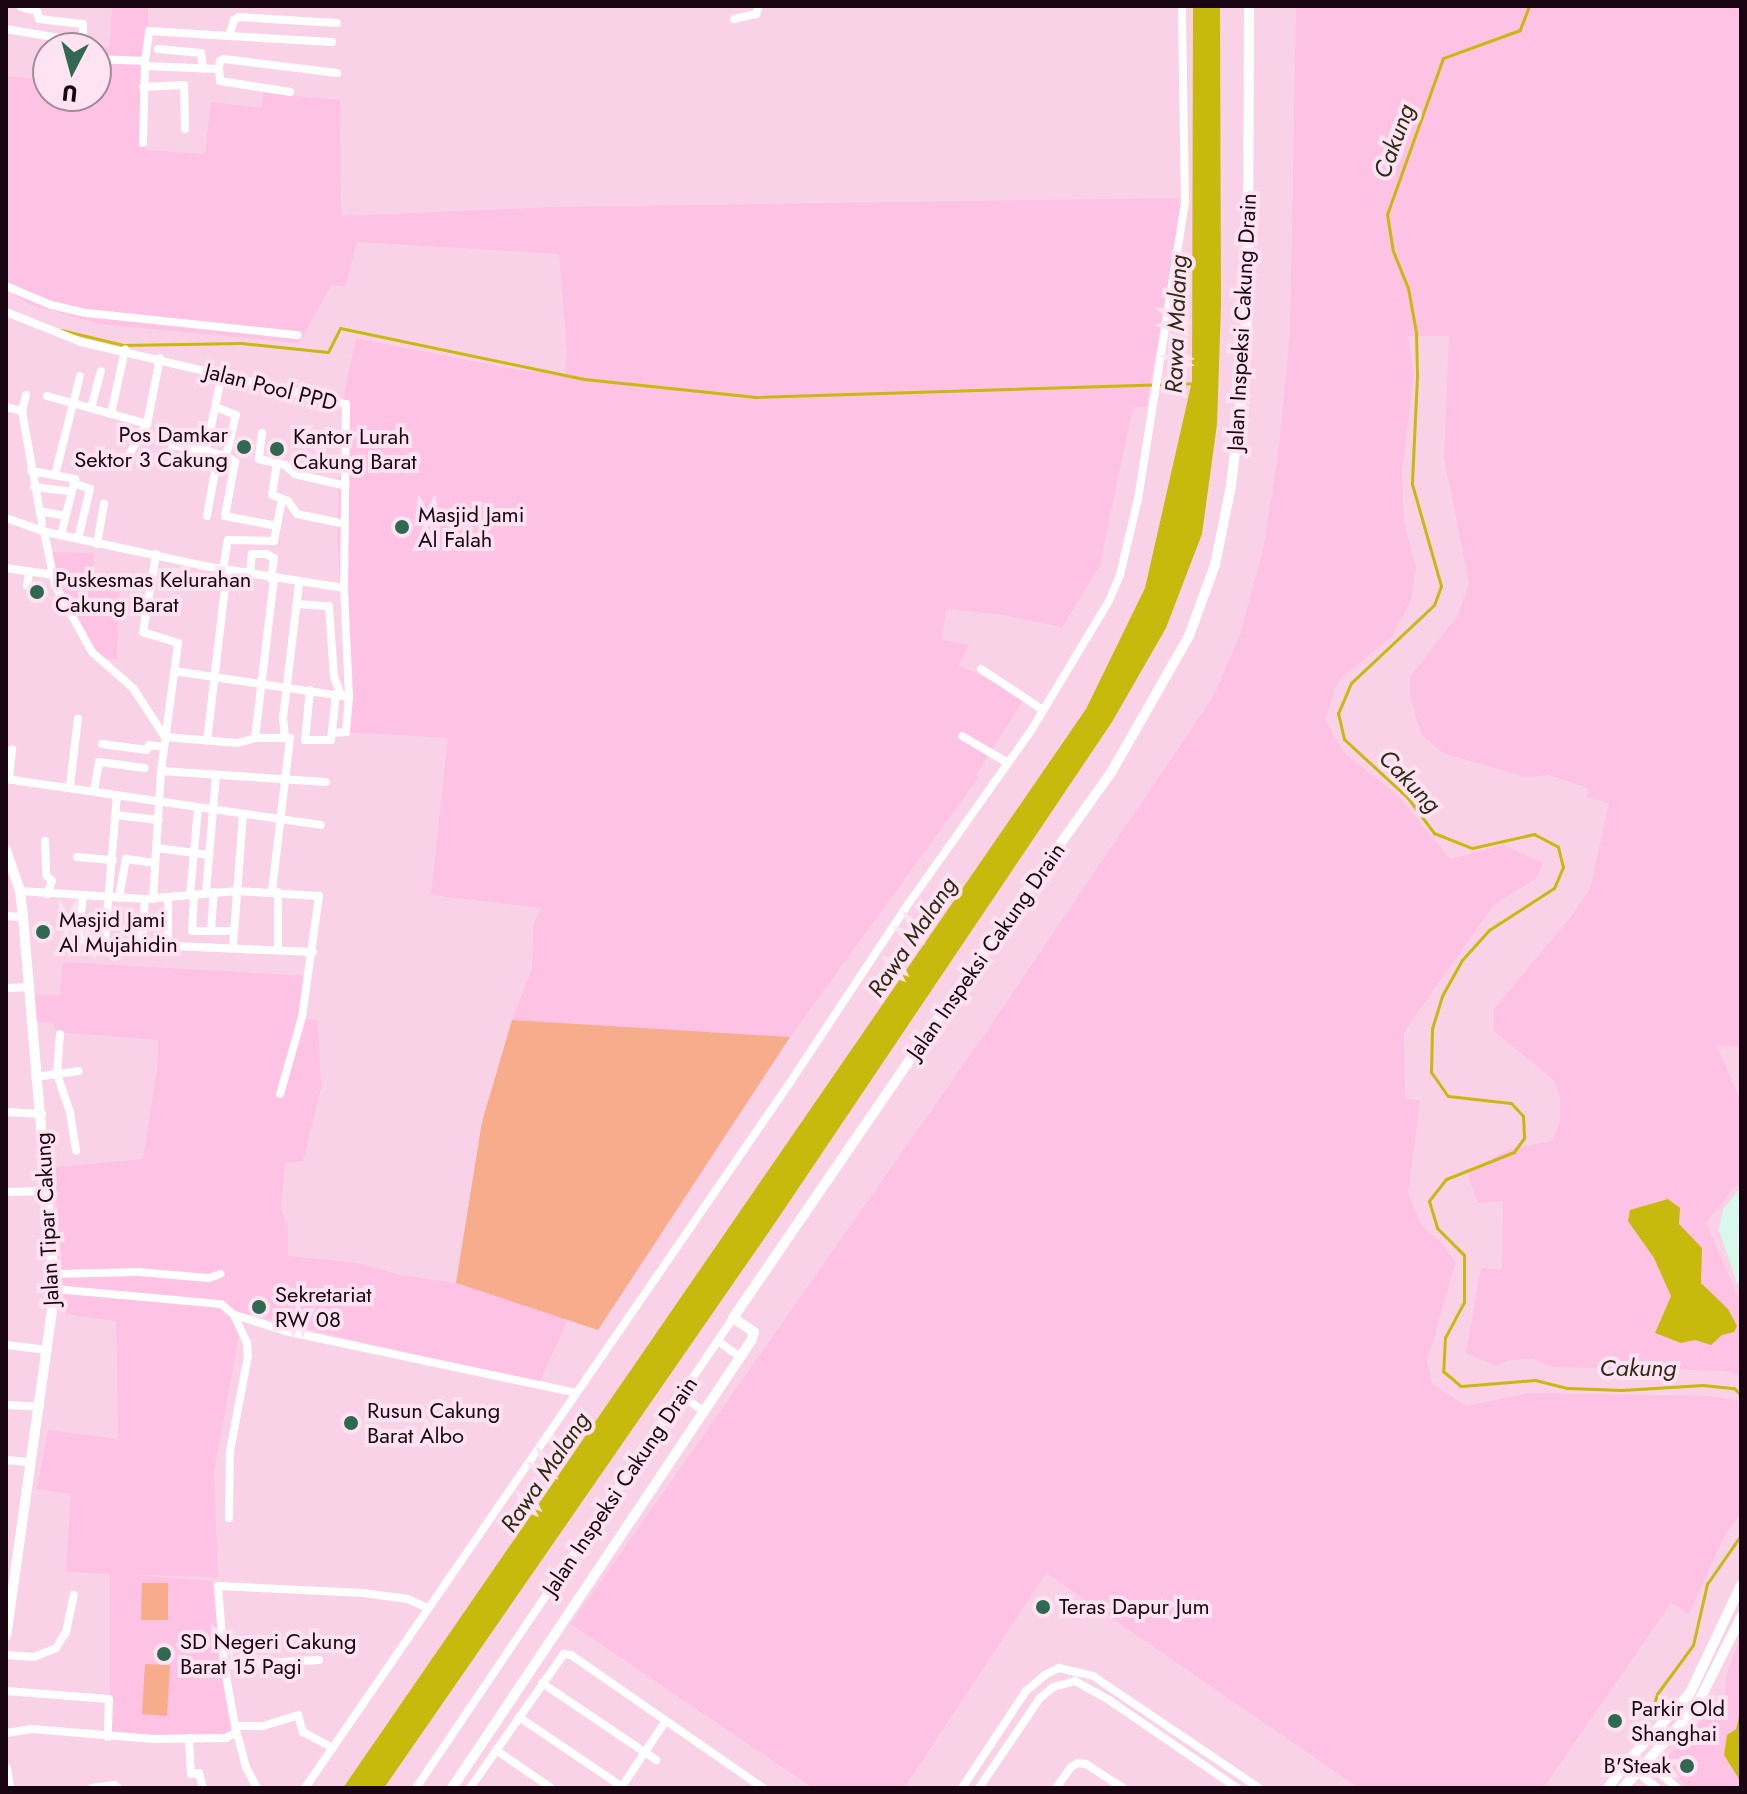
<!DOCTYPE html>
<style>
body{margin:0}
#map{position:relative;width:1747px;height:1794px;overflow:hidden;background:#fad2e8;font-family:Jost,sans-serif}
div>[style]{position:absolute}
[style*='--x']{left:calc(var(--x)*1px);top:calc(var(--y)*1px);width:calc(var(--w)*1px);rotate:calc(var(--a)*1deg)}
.built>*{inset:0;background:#fdc2e4}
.green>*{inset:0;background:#f7ac8c}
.water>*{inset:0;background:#c8b90d}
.stream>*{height:3px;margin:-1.5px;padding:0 1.5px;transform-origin:1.5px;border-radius:1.5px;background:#c8b90d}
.minor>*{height:8px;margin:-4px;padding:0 4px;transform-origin:4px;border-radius:4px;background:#fff}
.tertiary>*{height:10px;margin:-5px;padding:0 5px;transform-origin:5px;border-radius:5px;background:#fff}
.secondary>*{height:11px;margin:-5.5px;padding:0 5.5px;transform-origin:5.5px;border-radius:5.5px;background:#d7f8ea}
.dots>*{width:22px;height:22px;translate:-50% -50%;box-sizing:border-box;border:4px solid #ffe3f2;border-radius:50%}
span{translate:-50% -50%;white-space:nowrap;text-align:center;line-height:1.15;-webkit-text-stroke:8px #ffe3f2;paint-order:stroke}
.street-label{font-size:22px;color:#190411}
.poi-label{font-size:22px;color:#190411}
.right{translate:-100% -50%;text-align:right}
.left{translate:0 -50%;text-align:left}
.water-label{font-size:24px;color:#2f2c15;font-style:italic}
.frame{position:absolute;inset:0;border:8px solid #190411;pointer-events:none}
.north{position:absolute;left:32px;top:32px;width:80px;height:80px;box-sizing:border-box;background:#ffe3f2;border:2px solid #a38a98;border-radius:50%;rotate:186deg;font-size:22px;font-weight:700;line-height:32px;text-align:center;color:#190411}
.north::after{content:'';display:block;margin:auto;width:28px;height:36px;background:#306951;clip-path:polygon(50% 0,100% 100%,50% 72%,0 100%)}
</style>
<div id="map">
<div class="built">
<i style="clip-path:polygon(112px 6px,148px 6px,146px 150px,205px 154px,211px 102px,262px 108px,263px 93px,340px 100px,341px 216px,556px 207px,1179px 198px,1178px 203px,1183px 203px,1146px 407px,1134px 407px,1130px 420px,1100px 566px,1062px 627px,1004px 615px,946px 609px,942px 640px,969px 645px,959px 665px,1025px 698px,975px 776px,979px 777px,790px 1037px,512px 1020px,532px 969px,533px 926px,541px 908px,431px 895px,448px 738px,346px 732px,337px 524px,344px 394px,356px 338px,518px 370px,565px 374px,567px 353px,559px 254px,357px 242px,345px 287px,332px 284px,299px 343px,100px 324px,31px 305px,6px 290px,6px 76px,48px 80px,48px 96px,96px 96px,96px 49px,110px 47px)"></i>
<i style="clip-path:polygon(1296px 6px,1741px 6px,1741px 1047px,1716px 1045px,1741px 1101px,1741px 1185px,1733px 1188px,1706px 1223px,1741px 1303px,1741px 1376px,1726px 1371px,1551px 1367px,1534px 1359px,1509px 1360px,1497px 1366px,1466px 1353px,1481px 1268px,1502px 1270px,1503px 1201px,1478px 1203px,1467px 1173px,1509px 1149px,1552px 1141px,1560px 1122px,1560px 1097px,1554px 1080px,1494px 1031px,1494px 1009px,1573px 914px,1590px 889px,1609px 803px,1587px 797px,1588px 788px,1549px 775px,1526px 777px,1443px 753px,1421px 734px,1410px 695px,1410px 677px,1458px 615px,1469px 583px,1444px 457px,1449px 336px,1408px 336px,1414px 374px,1402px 471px,1404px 523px,1416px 567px,1411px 600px,1392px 636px,1338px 681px,1325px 720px,1344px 753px,1398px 795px,1450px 859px,1503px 845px,1543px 863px,1536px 878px,1493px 906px,1404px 1032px,1405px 1098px,1420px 1101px,1408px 1193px,1421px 1225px,1445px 1246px,1455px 1263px,1427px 1362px,1433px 1385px,1467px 1406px,1530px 1393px,1709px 1396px,1741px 1401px,1741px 1513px,1725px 1535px,1689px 1614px,1671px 1603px,1543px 1788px,1359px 1788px,1046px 1573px,904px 1788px,813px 1788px,571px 1624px,989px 1028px,1213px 697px,1240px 635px,1263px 550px,1278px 455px,1290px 334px)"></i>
<i style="clip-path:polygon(53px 552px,94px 553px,92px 587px,119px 585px,117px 659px,98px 658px,72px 617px,52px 569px)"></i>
<i style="clip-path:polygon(63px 962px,307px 976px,301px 1018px,318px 1020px,321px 1088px,303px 1161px,285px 1163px,281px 1208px,288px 1229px,288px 1256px,358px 1263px,399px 1275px,456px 1283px,568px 1320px,538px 1385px,243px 1313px,214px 1471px,218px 1577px,133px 1575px,212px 1581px,232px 1734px,110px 1735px,110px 1574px,66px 1572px,71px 1494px,37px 1489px,48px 1430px,118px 1439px,116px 1321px,66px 1314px,53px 1167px,143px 1159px,157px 1071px,158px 1040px,57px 1032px,53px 1023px,35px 1021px,34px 995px,60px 995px)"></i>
<i style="clip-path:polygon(1741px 1637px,1741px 1788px,1689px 1788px,1664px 1766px,1664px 1761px,1725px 1694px,1727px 1673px)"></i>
</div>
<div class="green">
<i style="clip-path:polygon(512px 1020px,790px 1037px,598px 1330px,456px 1283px,482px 1122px)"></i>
<i style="clip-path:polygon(142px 1583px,168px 1583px,168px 1620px,141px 1620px)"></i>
<i style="clip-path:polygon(145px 1664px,170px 1665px,167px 1716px,142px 1714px)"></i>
</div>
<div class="water">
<i style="clip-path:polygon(1193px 6px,1220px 6px,1221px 305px,1217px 424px,1202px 534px,1166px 628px,1112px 722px,775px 1223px,384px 1788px,343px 1788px,1086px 709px,1145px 588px,1192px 381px)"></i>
<i style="clip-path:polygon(1668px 1199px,1680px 1208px,1679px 1224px,1702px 1248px,1701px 1283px,1728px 1309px,1737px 1326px,1734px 1332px,1722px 1335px,1711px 1345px,1695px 1340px,1681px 1343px,1655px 1333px,1671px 1296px,1654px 1258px,1628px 1221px,1630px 1210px)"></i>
<i style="clip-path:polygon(1741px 1709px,1741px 1782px,1724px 1755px,1727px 1735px,1736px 1729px)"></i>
</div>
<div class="stream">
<i style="--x:1529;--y:6;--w:26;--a:111"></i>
<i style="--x:1520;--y:30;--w:82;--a:160"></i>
<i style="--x:1443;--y:58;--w:166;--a:109.7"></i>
<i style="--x:1387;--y:214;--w:37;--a:81"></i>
<i style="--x:1393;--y:251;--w:40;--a:68"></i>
<i style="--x:1408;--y:288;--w:45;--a:79.7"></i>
<i style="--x:1416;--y:332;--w:44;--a:88.7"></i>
<i style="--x:1417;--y:376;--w:108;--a:92.7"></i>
<i style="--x:1412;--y:484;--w:106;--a:74.1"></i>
<i style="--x:1441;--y:586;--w:20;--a:110"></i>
<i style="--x:1434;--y:605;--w:114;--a:136.8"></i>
<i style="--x:1351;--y:683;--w:33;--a:113"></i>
<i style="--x:1338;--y:713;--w:27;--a:77"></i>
<i style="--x:1344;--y:739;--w:87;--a:42.7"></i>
<i style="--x:1408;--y:798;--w:44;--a:53.4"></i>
<i style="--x:1434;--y:833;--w:41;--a:21.5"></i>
<i style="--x:1472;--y:848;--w:64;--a:-12.7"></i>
<i style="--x:1534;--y:834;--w:27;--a:28"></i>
<i style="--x:1558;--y:847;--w:21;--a:76"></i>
<i style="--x:1563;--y:867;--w:23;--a:113"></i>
<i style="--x:1554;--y:888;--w:77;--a:147.1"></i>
<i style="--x:1489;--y:930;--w:40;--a:132"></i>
<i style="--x:1462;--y:960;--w:41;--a:119.1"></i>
<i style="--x:1442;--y:996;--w:34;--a:107"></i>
<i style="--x:1432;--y:1029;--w:43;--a:91.3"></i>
<i style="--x:1431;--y:1072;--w:29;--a:55"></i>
<i style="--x:1448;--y:1096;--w:63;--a:6.3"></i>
<i style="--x:1511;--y:1103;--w:18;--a:47"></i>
<i style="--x:1523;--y:1116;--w:22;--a:87"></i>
<i style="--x:1524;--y:1138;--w:17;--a:126"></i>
<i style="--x:1514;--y:1152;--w:73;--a:158.3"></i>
<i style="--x:1446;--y:1179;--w:28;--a:128"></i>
<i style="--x:1429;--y:1201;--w:28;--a:73"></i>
<i style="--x:1437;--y:1228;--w:38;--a:45"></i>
<i style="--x:1464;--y:1255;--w:47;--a:90"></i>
<i style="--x:1464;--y:1302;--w:40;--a:118"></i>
<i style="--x:1445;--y:1337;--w:34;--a:93"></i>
<i style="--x:1443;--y:1371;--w:23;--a:40"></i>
<i style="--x:1461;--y:1386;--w:74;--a:-4.6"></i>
<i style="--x:1535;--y:1380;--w:33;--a:14"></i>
<i style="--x:1567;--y:1388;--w:55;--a:2.1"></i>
<i style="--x:1622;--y:1390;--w:81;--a:-3.5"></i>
<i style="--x:1703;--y:1385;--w:31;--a:6"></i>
<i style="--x:1734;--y:1388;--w:10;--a:45"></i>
<i style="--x:61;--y:330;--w:64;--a:13.6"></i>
<i style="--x:123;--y:345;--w:118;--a:-1"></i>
<i style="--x:241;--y:343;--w:87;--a:5.9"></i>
<i style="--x:328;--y:352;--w:27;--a:-63"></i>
<i style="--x:340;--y:328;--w:249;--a:11.8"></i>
<i style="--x:584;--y:379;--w:173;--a:6"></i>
<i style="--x:756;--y:397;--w:438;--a:-1.8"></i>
<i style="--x:1649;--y:1719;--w:26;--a:-72"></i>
<i style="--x:1657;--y:1694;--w:61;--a:-53.7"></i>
<i style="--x:1693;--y:1645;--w:63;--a:-77.1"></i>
<i style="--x:1707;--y:1584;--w:60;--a:-55.2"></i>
</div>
<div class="minor">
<i style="--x:21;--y:7;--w:16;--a:14"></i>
<i style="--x:37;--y:11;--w:8;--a:76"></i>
<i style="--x:39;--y:19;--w:44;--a:6.5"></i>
<i style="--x:83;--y:24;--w:24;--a:90"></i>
<i style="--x:734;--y:19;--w:23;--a:-13"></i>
<i style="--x:756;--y:14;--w:9;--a:-69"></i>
<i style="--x:6;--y:29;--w:77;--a:9.7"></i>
<i style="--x:332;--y:42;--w:103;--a:-176.7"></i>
<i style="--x:229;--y:36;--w:17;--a:-73"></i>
<i style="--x:234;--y:20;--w:6;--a:-31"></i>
<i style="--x:239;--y:17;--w:98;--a:3.5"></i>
<i style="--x:158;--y:49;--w:43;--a:5.3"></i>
<i style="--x:201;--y:53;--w:16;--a:83"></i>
<i style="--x:96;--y:59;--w:49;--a:2.3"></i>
<i style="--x:145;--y:61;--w:82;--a:91.4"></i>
<i style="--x:145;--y:61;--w:30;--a:-82"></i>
<i style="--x:149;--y:31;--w:80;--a:3.6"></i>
<i style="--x:145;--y:66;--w:74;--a:2.3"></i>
<i style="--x:219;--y:69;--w:8;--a:-83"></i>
<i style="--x:220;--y:61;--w:4;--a:-27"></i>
<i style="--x:224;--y:59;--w:114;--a:7.1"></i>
<i style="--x:219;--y:69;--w:12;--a:85"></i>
<i style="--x:220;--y:81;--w:71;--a:8.9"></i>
<i style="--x:143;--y:87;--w:41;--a:-2.8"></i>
<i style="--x:184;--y:85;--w:44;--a:88.7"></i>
<i style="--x:6;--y:286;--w:49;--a:22.9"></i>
<i style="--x:51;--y:305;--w:37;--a:13"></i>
<i style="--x:87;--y:313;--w:212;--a:6"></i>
<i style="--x:6;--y:312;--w:81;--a:21.8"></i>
<i style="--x:81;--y:342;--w:272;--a:13.2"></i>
<i style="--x:346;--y:404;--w:184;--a:90.6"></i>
<i style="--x:344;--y:588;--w:109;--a:87.4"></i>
<i style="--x:349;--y:697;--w:35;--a:95"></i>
<i style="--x:346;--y:732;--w:13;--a:176"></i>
<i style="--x:26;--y:395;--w:16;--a:104"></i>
<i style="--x:22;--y:411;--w:114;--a:79.9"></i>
<i style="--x:47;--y:396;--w:104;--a:15.6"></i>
<i style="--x:6;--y:407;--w:16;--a:14"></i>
<i style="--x:91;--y:408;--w:38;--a:-75"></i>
<i style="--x:111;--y:414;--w:66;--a:-77.7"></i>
<i style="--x:262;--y:433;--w:26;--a:97"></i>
<i style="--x:259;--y:459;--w:27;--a:13"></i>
<i style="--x:285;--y:465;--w:13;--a:42"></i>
<i style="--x:295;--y:474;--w:52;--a:13.2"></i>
<i style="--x:172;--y:445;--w:35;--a:10"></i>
<i style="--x:206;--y:451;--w:79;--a:-78.3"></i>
<i style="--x:206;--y:451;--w:21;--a:14"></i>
<i style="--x:226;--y:456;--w:42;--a:-76.3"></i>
<i style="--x:236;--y:415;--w:22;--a:-159"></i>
<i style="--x:130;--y:453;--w:34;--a:-60"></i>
<i style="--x:147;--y:424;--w:67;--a:-78.9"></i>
<i style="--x:226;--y:456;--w:11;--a:34"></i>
<i style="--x:235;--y:462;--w:55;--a:100.5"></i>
<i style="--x:225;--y:516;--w:53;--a:10.9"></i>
<i style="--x:277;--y:463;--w:32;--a:99"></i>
<i style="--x:272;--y:495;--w:17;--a:21"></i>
<i style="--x:288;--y:501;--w:16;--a:55"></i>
<i style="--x:297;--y:514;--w:49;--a:11.8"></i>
<i style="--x:313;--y:468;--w:9;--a:-69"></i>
<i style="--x:316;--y:460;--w:30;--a:2"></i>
<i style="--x:31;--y:471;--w:45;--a:10.3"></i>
<i style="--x:75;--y:479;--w:58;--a:104"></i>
<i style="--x:55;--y:475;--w:102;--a:-75.8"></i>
<i style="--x:74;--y:483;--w:17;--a:21"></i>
<i style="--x:90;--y:489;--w:51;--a:103.5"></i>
<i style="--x:34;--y:487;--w:38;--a:7"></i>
<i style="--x:40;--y:511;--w:26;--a:11"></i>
<i style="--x:207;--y:516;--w:63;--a:-79.9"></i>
<i style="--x:6;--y:518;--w:42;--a:19.3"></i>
<i style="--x:46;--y:532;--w:162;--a:12.1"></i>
<i style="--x:204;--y:566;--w:142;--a:8.9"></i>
<i style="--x:44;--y:531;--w:55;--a:78.5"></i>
<i style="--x:55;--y:585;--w:77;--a:61.1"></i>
<i style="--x:92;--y:652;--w:55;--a:41.3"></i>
<i style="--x:133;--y:688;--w:59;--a:56.9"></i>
<i style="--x:165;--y:737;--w:73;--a:4.7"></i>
<i style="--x:238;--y:743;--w:18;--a:-16"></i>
<i style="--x:255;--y:738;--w:35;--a:0"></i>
<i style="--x:290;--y:738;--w:154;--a:96.7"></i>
<i style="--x:97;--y:544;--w:41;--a:-80.1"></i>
<i style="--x:6;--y:568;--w:49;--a:8.3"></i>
<i style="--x:223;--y:570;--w:30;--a:-81"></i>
<i style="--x:228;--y:540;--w:46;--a:1.2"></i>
<i style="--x:274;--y:541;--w:43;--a:-79.2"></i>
<i style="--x:250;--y:575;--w:21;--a:-85"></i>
<i style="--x:252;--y:554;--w:14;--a:0"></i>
<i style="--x:266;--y:554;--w:9;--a:27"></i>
<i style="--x:274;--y:558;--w:21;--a:98"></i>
<i style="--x:27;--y:586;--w:13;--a:-81"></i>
<i style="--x:298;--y:604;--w:31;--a:4"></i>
<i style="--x:329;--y:606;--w:71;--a:86"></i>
<i style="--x:334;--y:677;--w:19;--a:69"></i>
<i style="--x:981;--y:669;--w:74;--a:33.5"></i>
<i style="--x:174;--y:671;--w:177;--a:8.5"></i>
<i style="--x:310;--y:690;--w:50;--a:95.7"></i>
<i style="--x:305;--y:740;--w:26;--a:0"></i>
<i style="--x:331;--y:740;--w:46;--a:-83.8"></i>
<i style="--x:962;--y:736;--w:53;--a:30.4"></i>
<i style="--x:285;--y:737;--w:19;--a:-96"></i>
<i style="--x:283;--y:718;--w:136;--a:-83.2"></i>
<i style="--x:255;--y:738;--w:160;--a:-83.2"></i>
<i style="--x:207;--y:741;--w:171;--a:-83.3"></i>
<i style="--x:102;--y:744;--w:45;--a:7.6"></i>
<i style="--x:147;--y:750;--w:5;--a:-68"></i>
<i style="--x:149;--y:745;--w:15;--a:8"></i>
<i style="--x:161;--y:771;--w:165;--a:3.8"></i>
<i style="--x:6;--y:779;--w:318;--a:8.3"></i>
<i style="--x:9;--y:779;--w:30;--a:-84"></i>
<i style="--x:70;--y:786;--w:68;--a:-83.3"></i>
<i style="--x:94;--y:791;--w:29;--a:-80"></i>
<i style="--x:99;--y:762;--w:46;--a:7.4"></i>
<i style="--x:115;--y:815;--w:44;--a:6.5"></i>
<i style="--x:45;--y:841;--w:34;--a:88"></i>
<i style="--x:46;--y:875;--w:8;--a:45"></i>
<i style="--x:52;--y:881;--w:14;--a:111"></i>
<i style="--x:157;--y:848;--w:53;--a:7.5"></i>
<i style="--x:77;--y:857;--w:36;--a:5"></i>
<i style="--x:20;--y:891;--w:125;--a:3.7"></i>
<i style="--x:145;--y:899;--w:92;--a:-5"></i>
<i style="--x:237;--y:891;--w:82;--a:3.5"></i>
<i style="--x:319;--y:896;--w:122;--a:98"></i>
<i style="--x:302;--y:1017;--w:80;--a:105.9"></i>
<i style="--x:206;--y:892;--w:116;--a:-85.1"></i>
<i style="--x:190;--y:895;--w:87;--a:-84.7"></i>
<i style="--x:194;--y:895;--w:36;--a:93"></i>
<i style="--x:192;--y:931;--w:42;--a:0"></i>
<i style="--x:119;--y:898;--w:40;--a:-80"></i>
<i style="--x:126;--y:859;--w:29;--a:8"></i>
<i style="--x:168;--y:898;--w:44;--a:90"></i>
<i style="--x:168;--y:942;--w:6;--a:39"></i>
<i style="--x:173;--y:946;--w:140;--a:2.5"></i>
<i style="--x:153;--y:899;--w:128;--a:-86.4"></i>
<i style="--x:161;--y:771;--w:129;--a:-82.4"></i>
<i style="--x:178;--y:643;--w:37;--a:-163"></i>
<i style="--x:143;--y:632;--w:79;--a:-80.5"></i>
<i style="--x:6;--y:916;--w:17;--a:3"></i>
<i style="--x:211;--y:931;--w:39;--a:-86"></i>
<i style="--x:79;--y:939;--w:23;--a:7"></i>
<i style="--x:102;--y:942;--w:5;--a:-53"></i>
<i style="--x:105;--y:938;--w:143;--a:-85.2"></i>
<i style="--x:142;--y:940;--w:41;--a:-85.8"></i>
<i style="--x:78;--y:943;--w:48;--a:-84.1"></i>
<i style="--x:233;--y:947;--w:132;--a:-85.7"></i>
<i style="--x:278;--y:948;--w:56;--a:-90"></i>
<i style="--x:6;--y:988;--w:23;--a:-2"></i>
<i style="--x:60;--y:1034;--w:40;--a:94.3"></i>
<i style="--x:57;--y:1074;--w:40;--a:71.1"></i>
<i style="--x:70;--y:1112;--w:39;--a:81"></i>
<i style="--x:35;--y:1077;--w:44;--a:-7.8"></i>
<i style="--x:6;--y:1112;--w:36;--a:3"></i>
<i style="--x:6;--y:1192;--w:42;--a:-1.4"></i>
<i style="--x:54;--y:1274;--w:84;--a:-1.4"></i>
<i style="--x:138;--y:1272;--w:71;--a:4.8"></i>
<i style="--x:209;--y:1278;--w:12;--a:-20"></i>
<i style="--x:55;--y:1289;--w:167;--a:5.2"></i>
<i style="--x:221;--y:1304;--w:17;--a:40"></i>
<i style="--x:234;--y:1315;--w:31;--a:65"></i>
<i style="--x:247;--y:1343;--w:13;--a:86"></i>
<i style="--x:248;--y:1356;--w:97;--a:100.7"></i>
<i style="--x:230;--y:1451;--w:67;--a:90.9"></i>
<i style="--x:235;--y:1315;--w:52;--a:17.7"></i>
<i style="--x:285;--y:1331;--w:298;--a:12"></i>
<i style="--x:718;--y:1341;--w:26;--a:36"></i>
<i style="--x:6;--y:1345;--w:42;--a:6.8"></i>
<i style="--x:681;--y:1395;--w:27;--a:36"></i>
<i style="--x:6;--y:1405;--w:34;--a:3"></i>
<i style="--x:6;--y:1460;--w:23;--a:5"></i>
<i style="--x:6;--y:1655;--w:28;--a:4"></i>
<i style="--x:34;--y:1657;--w:24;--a:-22"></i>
<i style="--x:56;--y:1648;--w:19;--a:-58"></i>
<i style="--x:66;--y:1632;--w:38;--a:-78"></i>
<i style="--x:224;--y:1665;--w:95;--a:-3"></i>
<i style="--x:542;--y:1683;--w:138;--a:34"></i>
<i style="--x:6;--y:1691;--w:103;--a:4.4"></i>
<i style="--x:109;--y:1699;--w:38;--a:92"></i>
<i style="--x:519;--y:1717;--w:127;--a:34.1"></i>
<i style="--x:235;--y:1726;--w:28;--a:0"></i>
<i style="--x:263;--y:1726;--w:37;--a:-17"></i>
<i style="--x:298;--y:1715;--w:18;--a:74"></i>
<i style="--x:303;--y:1732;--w:34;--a:28"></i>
<i style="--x:6;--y:1733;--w:26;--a:-9"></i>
<i style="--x:32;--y:1729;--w:122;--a:4.7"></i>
<i style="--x:154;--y:1739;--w:72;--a:-0.8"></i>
<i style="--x:226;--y:1738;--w:12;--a:-31"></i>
<i style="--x:189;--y:1738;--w:36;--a:87"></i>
<i style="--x:191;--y:1774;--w:8;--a:-7"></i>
<i style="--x:199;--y:1773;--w:16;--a:75"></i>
<i style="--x:496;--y:1750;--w:67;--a:34.6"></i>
<i style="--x:1646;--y:1761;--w:41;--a:41.1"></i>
<i style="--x:1636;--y:1771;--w:27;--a:39"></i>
<i style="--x:92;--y:1788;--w:22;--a:-8"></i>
<i style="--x:114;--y:1785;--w:5;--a:37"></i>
<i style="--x:257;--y:1788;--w:24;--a:-118"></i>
<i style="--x:246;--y:1767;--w:42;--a:-105"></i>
<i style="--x:235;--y:1726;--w:62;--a:-100.2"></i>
<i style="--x:224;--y:1665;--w:79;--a:-94.3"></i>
<i style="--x:218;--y:1586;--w:145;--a:2.8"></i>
<i style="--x:363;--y:1593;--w:45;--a:7.6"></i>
<i style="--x:408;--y:1599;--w:21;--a:25"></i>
<i style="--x:305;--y:1788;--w:858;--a:-55.49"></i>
<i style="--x:791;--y:1081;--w:214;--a:-56.5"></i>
<i style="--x:909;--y:903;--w:213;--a:-54.7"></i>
<i style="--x:1032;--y:729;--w:149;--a:-59"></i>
<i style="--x:1109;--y:601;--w:28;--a:-67"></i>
<i style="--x:1120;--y:575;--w:78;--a:-76.7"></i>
<i style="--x:1138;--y:499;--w:300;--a:-81"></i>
<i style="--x:1185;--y:203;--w:197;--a:-90.9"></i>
<i style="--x:416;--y:1788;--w:567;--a:-56"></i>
<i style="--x:470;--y:1788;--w:164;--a:-55"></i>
<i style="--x:564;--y:1654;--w:7;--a:8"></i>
<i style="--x:571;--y:1655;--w:234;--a:34.7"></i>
<i style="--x:621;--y:1788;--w:79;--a:-56.3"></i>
<i style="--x:962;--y:1788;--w:116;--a:-56.6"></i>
<i style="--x:1026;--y:1691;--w:25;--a:-40"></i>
<i style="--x:1045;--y:1675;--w:16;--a:-27"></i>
<i style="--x:1059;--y:1668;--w:35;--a:13"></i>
<i style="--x:1093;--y:1676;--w:200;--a:34"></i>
<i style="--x:979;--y:1788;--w:109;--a:-55.9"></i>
<i style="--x:1040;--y:1698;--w:17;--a:-40"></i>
<i style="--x:1053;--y:1687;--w:23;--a:-15"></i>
<i style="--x:1075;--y:1681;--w:39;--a:29"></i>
<i style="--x:1109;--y:1700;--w:155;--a:34.5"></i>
<i style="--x:1056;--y:1788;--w:26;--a:-54"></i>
<i style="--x:1071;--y:1767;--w:8;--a:-30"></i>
<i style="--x:1078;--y:1763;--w:8;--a:7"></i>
<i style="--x:1086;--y:1764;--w:44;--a:33"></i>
</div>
<div class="tertiary">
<i style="--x:6;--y:850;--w:43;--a:71.1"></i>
<i style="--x:20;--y:891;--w:26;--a:83"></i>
<i style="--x:23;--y:917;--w:373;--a:85.1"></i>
<i style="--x:55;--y:1289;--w:350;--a:98"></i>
<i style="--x:6;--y:1768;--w:20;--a:81"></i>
<i style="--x:452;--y:1788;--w:538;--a:-56.22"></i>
<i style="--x:751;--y:1341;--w:9;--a:-72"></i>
<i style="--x:754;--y:1332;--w:25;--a:-146"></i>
<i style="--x:733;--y:1318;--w:470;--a:-55.6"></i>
<i style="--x:999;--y:930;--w:195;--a:-54.6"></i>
<i style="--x:1112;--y:771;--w:155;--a:-60.3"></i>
<i style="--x:1189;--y:636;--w:76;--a:-69.9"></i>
<i style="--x:1215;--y:565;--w:81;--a:-78.6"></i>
<i style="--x:1231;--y:486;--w:103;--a:-83.3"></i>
<i style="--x:1243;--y:384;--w:91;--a:-86.9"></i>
<i style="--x:1248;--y:293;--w:287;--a:-89.8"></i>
<i style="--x:1608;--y:1788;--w:32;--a:-54"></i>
<i style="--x:1627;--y:1762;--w:93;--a:-47.6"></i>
<i style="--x:1690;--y:1693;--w:119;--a:-64.7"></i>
<i style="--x:1623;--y:1788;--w:109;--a:-48"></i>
<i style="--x:1696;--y:1707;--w:101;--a:-63.4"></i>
</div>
<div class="secondary">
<i style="--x:1741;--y:1195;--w:21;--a:129"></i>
<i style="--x:1728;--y:1211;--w:18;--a:103"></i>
<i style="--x:1724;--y:1229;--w:53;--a:71.2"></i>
<i style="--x:1741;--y:1210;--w:12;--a:121"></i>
<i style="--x:1735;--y:1220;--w:13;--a:90"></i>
<i style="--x:1735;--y:1233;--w:17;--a:69"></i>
</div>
<div class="dots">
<i style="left:244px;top:447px;background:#306951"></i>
<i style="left:277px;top:449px;background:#306951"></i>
<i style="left:402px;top:527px;background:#306951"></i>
<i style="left:37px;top:592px;background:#306951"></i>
<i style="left:43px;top:932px;background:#306951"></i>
<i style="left:259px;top:1307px;background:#306951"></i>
<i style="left:351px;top:1423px;background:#306951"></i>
<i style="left:1043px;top:1607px;background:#306951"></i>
<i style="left:164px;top:1654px;background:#306951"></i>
<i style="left:1615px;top:1721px;background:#306951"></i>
<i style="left:1687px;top:1766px;background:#306951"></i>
</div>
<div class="street-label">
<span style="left:1242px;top:322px;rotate:-87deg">Jalan Inspeksi Cakung Drain</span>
<span style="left:271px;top:387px;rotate:14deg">Jalan Pool PPD</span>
<span style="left:986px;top:951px;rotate:-55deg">Jalan Inspeksi Cakung Drain</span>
<span style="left:47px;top:1219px;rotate:-93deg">Jalan Tipar Cakung</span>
<span style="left:620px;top:1486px;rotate:-56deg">Jalan Inspeksi Cakung Drain</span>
</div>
<div class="poi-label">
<span class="right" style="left:228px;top:447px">Pos Damkar<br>Sektor 3 Cakung</span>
<span class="left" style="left:293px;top:449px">Kantor Lurah<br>Cakung Barat</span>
<span class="left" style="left:418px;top:527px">Masjid Jami<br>Al Falah</span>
<span class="left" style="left:55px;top:592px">Puskesmas Kelurahan<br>Cakung Barat</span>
<span class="left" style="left:59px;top:932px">Masjid Jami<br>Al Mujahidin</span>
<span class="left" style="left:275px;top:1307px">Sekretariat<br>RW 08</span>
<span class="left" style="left:367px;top:1423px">Rusun Cakung<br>Barat Albo</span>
<span class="left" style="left:1059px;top:1607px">Teras Dapur Jum</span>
<span class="left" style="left:180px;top:1654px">SD Negeri Cakung<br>Barat 15 Pagi</span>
<span class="left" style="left:1631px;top:1721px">Parkir Old<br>Shanghai</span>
<span class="right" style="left:1671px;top:1766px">B'Steak</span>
</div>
<div class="water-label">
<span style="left:1394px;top:141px;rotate:-70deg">Cakung</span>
<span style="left:1176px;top:324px;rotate:-88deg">Rawa Malang</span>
<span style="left:1410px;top:781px;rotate:46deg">Cakung</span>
<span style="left:912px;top:937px;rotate:-56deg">Rawa Malang</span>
<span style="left:1638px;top:1368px">Cakung</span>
<span style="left:545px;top:1472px;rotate:-56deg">Rawa Malang</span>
</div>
<div class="frame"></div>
<div class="north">U</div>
</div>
